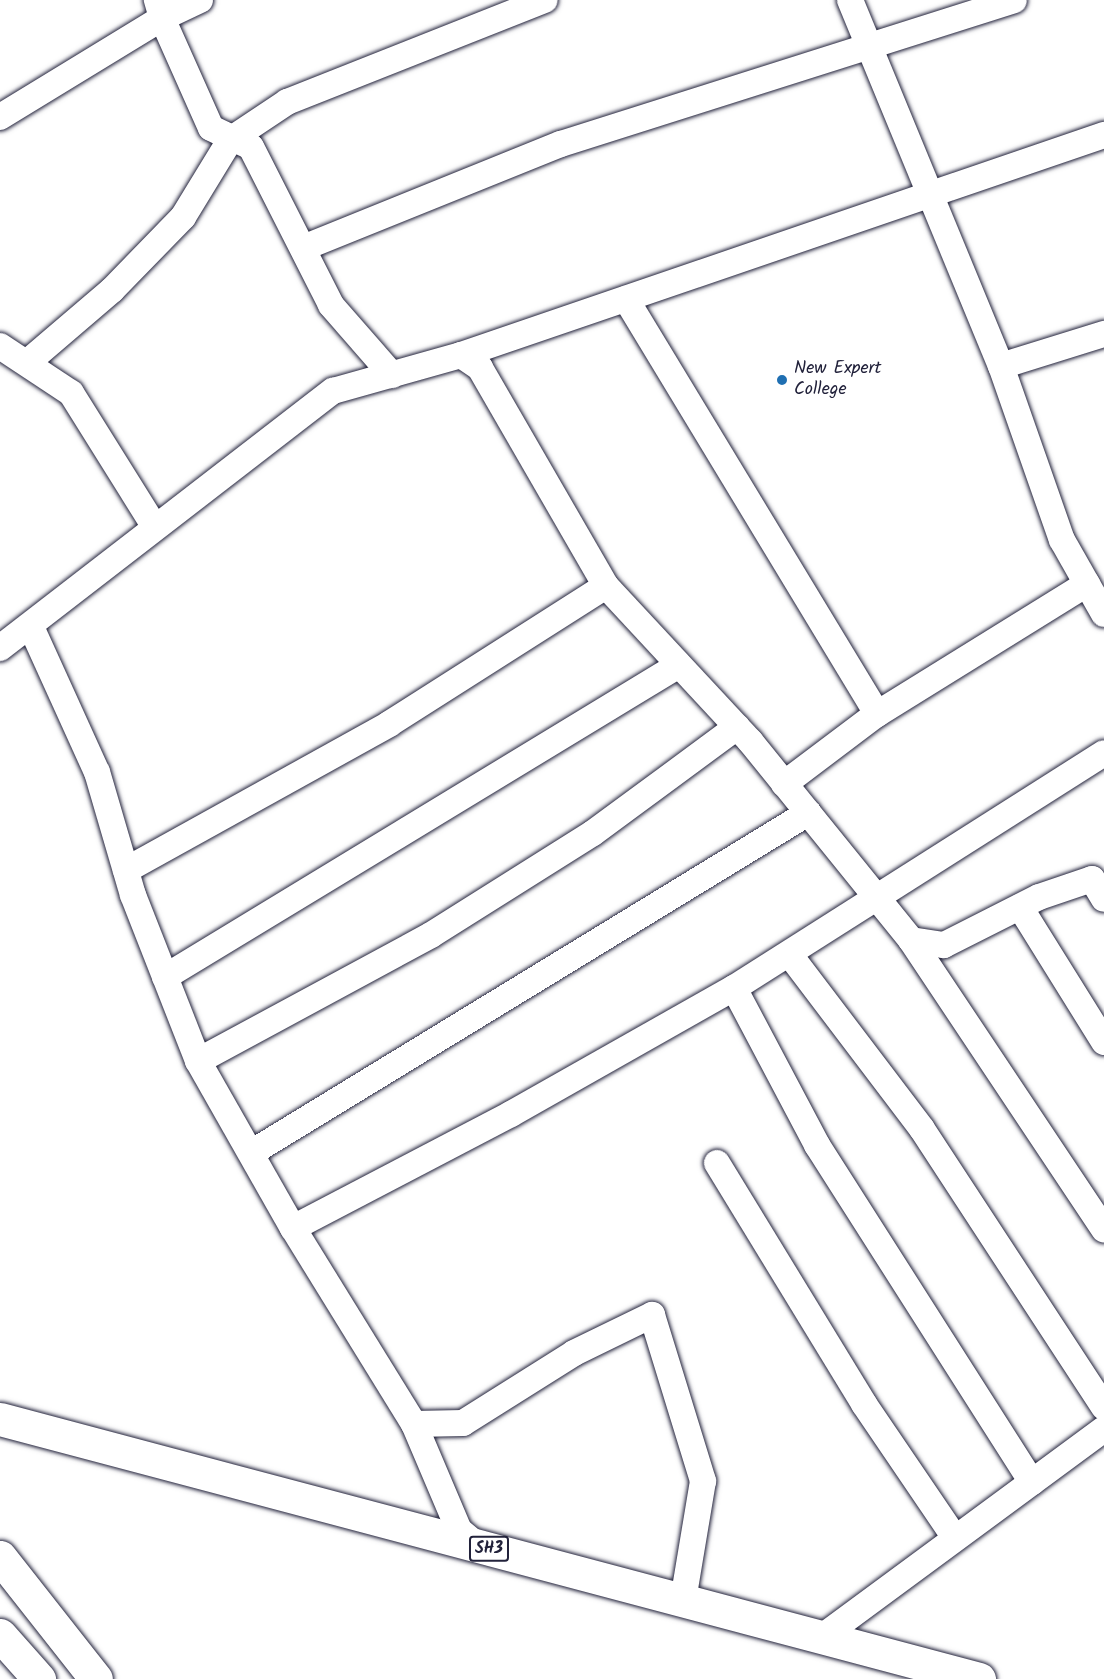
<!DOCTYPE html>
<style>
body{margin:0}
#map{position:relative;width:1104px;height:1679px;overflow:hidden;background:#fff;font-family:Kalam,sans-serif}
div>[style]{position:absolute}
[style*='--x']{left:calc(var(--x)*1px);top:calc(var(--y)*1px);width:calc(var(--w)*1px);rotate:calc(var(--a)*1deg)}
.roads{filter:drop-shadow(0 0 2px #22223b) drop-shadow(0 0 2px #22223b)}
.street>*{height:26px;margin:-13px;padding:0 13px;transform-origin:13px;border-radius:13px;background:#fff}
.primary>*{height:33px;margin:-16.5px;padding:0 16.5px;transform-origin:16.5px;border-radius:16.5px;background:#fff}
.dots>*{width:16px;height:16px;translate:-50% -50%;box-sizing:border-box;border:3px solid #fff;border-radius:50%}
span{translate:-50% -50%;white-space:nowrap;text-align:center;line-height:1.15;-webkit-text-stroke:5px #fff;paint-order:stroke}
.shield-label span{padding:2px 4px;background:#fff;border:2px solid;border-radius:4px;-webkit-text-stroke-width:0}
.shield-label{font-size:16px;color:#22223b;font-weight:700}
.poi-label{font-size:18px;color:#22223b}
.left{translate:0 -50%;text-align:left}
</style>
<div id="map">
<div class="roads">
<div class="street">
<i style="--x:200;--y:0;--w:42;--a:154.7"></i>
<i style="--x:162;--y:18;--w:120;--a:66"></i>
<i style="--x:211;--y:128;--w:44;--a:25.4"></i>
<i style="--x:251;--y:147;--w:177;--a:63.1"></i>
<i style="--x:331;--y:305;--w:93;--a:48.9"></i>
<i style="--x:850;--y:0;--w:396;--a:67.6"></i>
<i style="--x:1001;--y:366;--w:184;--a:70.7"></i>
<i style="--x:1062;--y:540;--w:85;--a:60.4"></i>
<i style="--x:0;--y:117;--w:190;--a:-31.4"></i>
<i style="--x:162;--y:18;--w:19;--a:-106"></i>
<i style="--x:303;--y:248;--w:278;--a:-22"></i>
<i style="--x:561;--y:144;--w:475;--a:-17.6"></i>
<i style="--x:626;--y:299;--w:485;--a:58.8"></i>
<i style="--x:877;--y:714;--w:247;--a:-31.8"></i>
<i style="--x:0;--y:346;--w:85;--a:33.5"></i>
<i style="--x:71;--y:393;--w:155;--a:58"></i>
<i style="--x:461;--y:355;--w:680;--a:-18.89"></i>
<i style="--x:29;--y:361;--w:109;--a:-40.5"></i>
<i style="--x:112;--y:290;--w:102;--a:-45.8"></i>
<i style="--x:183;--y:217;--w:90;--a:-58.6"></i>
<i style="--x:230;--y:140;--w:69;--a:-33.7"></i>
<i style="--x:287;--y:102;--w:277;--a:-21.6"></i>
<i style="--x:1001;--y:366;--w:108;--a:-17.3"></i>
<i style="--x:32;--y:629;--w:157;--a:65.6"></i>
<i style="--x:97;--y:772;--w:128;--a:73.7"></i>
<i style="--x:133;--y:895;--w:178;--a:68.6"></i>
<i style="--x:198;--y:1061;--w:192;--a:60.4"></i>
<i style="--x:0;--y:648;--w:421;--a:-37.7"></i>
<i style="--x:333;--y:391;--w:133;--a:-15.7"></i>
<i style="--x:461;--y:355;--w:23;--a:34"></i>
<i style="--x:480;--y:368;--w:252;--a:60"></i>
<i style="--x:606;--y:586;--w:212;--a:47.1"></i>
<i style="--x:750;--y:741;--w:256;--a:51"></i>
<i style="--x:911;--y:940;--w:33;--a:9"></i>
<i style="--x:944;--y:945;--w:106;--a:-26.8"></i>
<i style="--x:1039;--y:897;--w:56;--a:-18.8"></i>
<i style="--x:1092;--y:879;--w:23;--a:59"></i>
<i style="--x:784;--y:784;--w:116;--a:-37"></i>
<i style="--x:126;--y:870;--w:301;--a:-29"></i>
<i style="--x:389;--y:724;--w:257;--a:-32.5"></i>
<i style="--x:1020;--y:907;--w:159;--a:58.1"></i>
<i style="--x:911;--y:940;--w:348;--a:56.3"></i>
<i style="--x:790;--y:955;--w:218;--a:52.8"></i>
<i style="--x:922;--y:1129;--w:332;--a:56.8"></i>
<i style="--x:165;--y:977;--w:601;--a:-31.26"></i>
<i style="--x:734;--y:988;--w:178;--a:62.1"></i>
<i style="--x:817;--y:1145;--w:400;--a:57.5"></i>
<i style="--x:198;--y:1061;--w:265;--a:-28.4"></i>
<i style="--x:431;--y:935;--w:191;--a:-32.2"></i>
<i style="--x:593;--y:833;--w:179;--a:-36.4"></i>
<i style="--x:251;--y:1153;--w:653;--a:-31.4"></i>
<i style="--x:717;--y:1163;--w:282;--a:58.6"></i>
<i style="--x:864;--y:1404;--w:162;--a:55.8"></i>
<i style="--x:414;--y:1424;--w:49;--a:-1.2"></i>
<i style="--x:463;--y:1423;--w:131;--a:-32.2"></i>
<i style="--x:574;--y:1353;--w:87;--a:-26"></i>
<i style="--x:652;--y:1315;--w:174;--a:72.9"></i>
<i style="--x:703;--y:1481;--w:121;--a:99.5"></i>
<i style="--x:478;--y:1546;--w:25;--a:-140"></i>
<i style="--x:459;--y:1530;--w:115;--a:-113"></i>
<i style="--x:414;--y:1424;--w:230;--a:-121.7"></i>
<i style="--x:293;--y:1228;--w:246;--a:-27.6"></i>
<i style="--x:511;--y:1114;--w:256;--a:-29.5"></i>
<i style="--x:734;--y:988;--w:438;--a:-32.4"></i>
<i style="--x:822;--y:1637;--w:350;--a:-36.4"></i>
</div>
<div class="primary">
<i style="--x:0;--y:1419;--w:1013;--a:14.87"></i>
<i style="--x:0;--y:1557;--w:155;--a:51.8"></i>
<i style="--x:0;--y:1635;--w:59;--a:48.4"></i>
</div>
</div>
<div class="dots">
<i style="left:782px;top:380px;background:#1f6fb2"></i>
</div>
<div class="shield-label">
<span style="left:489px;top:1549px">SH3</span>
</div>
<div class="poi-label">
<span class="left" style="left:794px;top:380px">New Expert<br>College</span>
</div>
</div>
